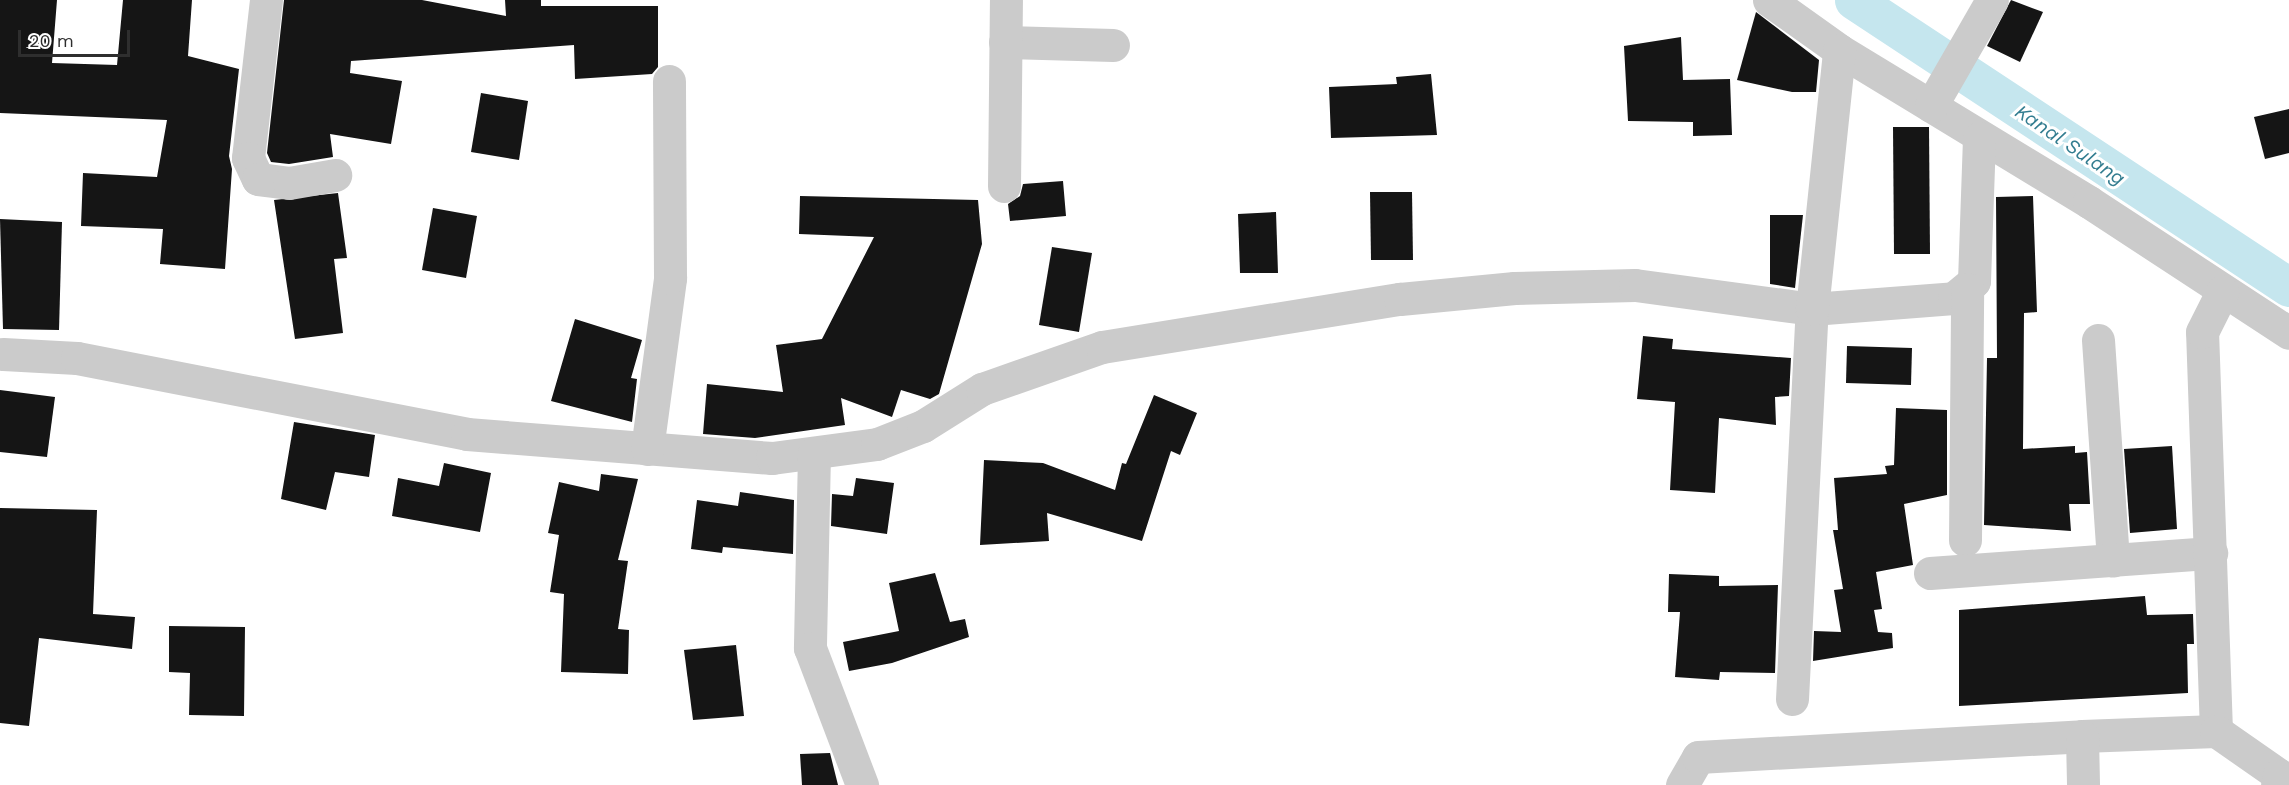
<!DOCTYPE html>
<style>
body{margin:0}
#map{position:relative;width:2289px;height:785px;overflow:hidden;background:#fff;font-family:"Work Sans",sans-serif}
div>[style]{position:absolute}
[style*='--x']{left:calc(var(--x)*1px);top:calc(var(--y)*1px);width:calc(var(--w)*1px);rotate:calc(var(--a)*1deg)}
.canal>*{height:39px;margin:-19.5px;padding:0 19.5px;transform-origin:19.5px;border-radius:19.5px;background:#c5e6ee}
.building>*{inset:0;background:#151515}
.minor>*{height:33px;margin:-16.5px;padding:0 16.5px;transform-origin:16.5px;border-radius:16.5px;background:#cbcbcb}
span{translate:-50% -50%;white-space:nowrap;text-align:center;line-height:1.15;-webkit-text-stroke:6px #fff;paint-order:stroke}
.water-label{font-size:20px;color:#337d90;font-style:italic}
.scale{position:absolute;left:18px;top:30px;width:112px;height:27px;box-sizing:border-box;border:3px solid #2e2e2e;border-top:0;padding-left:8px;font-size:18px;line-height:21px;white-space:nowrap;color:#2e2e2e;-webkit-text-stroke:4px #fff;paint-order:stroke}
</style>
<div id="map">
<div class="canal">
<i style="--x:1854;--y:0;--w:521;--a:33.42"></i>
</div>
<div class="building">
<i style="clip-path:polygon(0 0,57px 0,52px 63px,117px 65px,123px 0,192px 0,188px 56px,239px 69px,229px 156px,232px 169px,225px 269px,160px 264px,163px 229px,81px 226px,83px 173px,157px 177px,167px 120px,0 113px)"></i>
<i style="clip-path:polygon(284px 0,422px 0,506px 16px,505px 0,541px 0,541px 6px,658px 6px,658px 67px,652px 74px,575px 79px,574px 45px,351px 61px,350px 73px,402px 81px,391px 144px,330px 134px,333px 157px,289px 164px,271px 162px,267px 153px)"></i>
<i style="clip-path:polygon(2011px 0,2043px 12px,2020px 62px,1987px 46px)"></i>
<i style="clip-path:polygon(1756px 12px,1819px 60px,1816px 92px,1792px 92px,1737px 80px)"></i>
<i style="clip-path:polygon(1681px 37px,1683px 80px,1730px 79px,1732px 135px,1693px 136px,1693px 122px,1628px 121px,1624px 46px)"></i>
<i style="clip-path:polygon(1431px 74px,1437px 135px,1331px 138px,1329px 87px,1397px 84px,1396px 77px)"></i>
<i style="clip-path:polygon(481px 93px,528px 101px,519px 160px,471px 152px)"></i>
<i style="clip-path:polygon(2289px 109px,2289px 153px,2265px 159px,2254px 117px)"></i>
<i style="clip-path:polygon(1893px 127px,1929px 127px,1930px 254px,1894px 254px)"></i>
<i style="clip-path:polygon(1063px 181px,1066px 216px,1010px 221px,1008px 204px,1020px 196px,1023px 184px)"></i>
<i style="clip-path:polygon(1370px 192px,1412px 192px,1413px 260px,1371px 260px)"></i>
<i style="clip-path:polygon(338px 193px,347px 258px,334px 259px,343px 333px,295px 339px,274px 200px)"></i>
<i style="clip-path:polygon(800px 196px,978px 200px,982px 244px,939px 394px,930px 399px,901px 390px,892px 417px,841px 398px,845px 425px,755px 438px,703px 434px,707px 384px,783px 392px,776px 345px,822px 339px,874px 237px,799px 234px)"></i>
<i style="clip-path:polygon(2033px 196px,2037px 312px,2024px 313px,2023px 449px,2075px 446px,2075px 453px,2087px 452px,2090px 504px,2069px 504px,2071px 531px,1984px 525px,1987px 358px,1997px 358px,1996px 197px)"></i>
<i style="clip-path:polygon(433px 208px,477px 216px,466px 278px,422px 270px)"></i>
<i style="clip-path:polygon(1276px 212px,1278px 273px,1240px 273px,1238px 214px)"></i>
<i style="clip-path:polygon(1770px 215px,1803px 215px,1795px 288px,1770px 284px)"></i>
<i style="clip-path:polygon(0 219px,62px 222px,59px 330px,3px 329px)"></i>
<i style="clip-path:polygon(1052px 247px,1092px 253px,1079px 332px,1039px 325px)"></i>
<i style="clip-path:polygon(575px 319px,642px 340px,631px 378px,637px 379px,632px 422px,551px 401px)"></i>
<i style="clip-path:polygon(1643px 336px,1673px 339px,1672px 349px,1791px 358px,1789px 396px,1775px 397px,1776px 425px,1719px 418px,1715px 493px,1670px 490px,1675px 402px,1637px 399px)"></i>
<i style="clip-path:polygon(1847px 346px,1912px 348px,1911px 385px,1846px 383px)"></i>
<i style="clip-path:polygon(0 390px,55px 397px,47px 457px,0 452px)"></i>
<i style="clip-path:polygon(1154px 395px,1197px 413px,1180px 455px,1171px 451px,1142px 541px,1047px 513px,1049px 541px,980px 545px,984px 460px,1043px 463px,1115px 490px,1122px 463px,1126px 464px)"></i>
<i style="clip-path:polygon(1896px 408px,1947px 410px,1947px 495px,1904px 504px,1913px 565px,1876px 572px,1882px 609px,1874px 610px,1878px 632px,1892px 633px,1893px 648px,1813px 661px,1814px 631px,1841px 632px,1834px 590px,1843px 589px,1833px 530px,1838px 530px,1834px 478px,1887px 474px,1885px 466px,1894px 465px)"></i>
<i style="clip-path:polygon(294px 422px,375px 435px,369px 477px,335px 472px,326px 510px,281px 499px)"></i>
<i style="clip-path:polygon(2172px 446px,2177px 529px,2130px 533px,2124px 449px)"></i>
<i style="clip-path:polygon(444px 463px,491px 473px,480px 532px,392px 516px,398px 478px,439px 486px)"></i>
<i style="clip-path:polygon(601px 474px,638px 479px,618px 560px,628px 561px,618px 629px,629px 630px,628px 674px,561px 672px,564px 594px,550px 592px,559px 535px,548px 533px,559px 482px,599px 491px)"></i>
<i style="clip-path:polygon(856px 478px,894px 483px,887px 534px,831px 526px,832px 494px,853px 496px)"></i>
<i style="clip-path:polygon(740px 492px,794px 500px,793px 554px,723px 547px,722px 553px,691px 549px,697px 500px,738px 506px)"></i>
<i style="clip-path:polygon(0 508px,97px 510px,93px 614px,135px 617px,132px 649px,39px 638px,29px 726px,0 723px)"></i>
<i style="clip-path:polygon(935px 573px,950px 622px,965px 619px,969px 637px,892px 663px,849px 671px,843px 642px,899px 631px,889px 583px)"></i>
<i style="clip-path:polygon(1669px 574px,1719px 576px,1719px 586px,1778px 585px,1775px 673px,1720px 672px,1719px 680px,1675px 677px,1680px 612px,1668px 612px)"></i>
<i style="clip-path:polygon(2145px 596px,2147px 615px,2193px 614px,2194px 644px,2187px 644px,2188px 693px,1959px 706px,1959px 610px)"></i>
<i style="clip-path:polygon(169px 626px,245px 627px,244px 716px,189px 715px,190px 673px,169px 672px)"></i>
<i style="clip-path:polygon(736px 645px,744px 716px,693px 720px,684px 650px)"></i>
<i style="clip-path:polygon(830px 753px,838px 785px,802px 785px,800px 754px)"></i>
</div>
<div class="minor">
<i style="--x:266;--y:0;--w:159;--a:96.5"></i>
<i style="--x:248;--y:158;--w:23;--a:65"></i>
<i style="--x:258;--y:179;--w:31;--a:7"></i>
<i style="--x:289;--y:183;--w:47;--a:-9.9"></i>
<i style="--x:1769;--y:0;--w:86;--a:35.5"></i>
<i style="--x:1839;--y:50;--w:293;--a:31.3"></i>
<i style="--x:2089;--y:202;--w:239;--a:33.2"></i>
<i style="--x:1005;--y:42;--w:108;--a:1.6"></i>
<i style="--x:1931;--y:106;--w:122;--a:-60.1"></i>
<i style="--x:1004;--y:186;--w:186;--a:-89.4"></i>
<i style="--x:2098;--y:340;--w:221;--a:86.1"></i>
<i style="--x:3;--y:354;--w:74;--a:3.1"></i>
<i style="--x:77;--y:358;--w:397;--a:11"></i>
<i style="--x:467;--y:434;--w:306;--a:4.5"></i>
<i style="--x:772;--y:458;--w:106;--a:-7.6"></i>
<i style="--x:877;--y:444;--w:49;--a:-21.4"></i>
<i style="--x:923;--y:426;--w:70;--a:-32.1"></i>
<i style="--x:982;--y:389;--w:127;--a:-19.3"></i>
<i style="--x:1102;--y:347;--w:302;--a:-9.2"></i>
<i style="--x:1400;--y:299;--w:115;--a:-5.5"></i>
<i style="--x:1514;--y:288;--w:121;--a:-1.4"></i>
<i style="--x:1635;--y:285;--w:179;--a:7.7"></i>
<i style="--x:1812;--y:309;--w:142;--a:-4.4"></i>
<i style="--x:1954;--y:298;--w:26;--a:-40"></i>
<i style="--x:1974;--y:281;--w:143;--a:-88"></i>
<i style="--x:647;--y:449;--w:173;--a:-82.3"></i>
<i style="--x:670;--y:278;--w:197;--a:-90.3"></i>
<i style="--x:814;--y:453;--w:195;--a:91.2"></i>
<i style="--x:810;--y:648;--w:147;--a:69.2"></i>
<i style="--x:1965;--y:540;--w:251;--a:-89.5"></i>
<i style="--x:1930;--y:573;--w:282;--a:-4.1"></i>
<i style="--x:1792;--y:699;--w:391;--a:-87.1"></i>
<i style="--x:1812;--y:309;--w:260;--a:-84"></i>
<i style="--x:2216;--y:731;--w:399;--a:-92"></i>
<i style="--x:2202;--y:332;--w:45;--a:-63.4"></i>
<i style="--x:2082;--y:736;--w:134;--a:-2.1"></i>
<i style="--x:2216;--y:731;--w:77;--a:34.9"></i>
<i style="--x:2279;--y:775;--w:10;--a:101"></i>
<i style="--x:1682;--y:785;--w:32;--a:-60"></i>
<i style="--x:1698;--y:757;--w:385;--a:-3.1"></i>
<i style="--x:2082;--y:736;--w:49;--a:88.8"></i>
</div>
<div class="water-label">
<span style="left:2070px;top:145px;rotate:34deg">Kanal Sulang</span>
</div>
<div class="scale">20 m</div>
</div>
